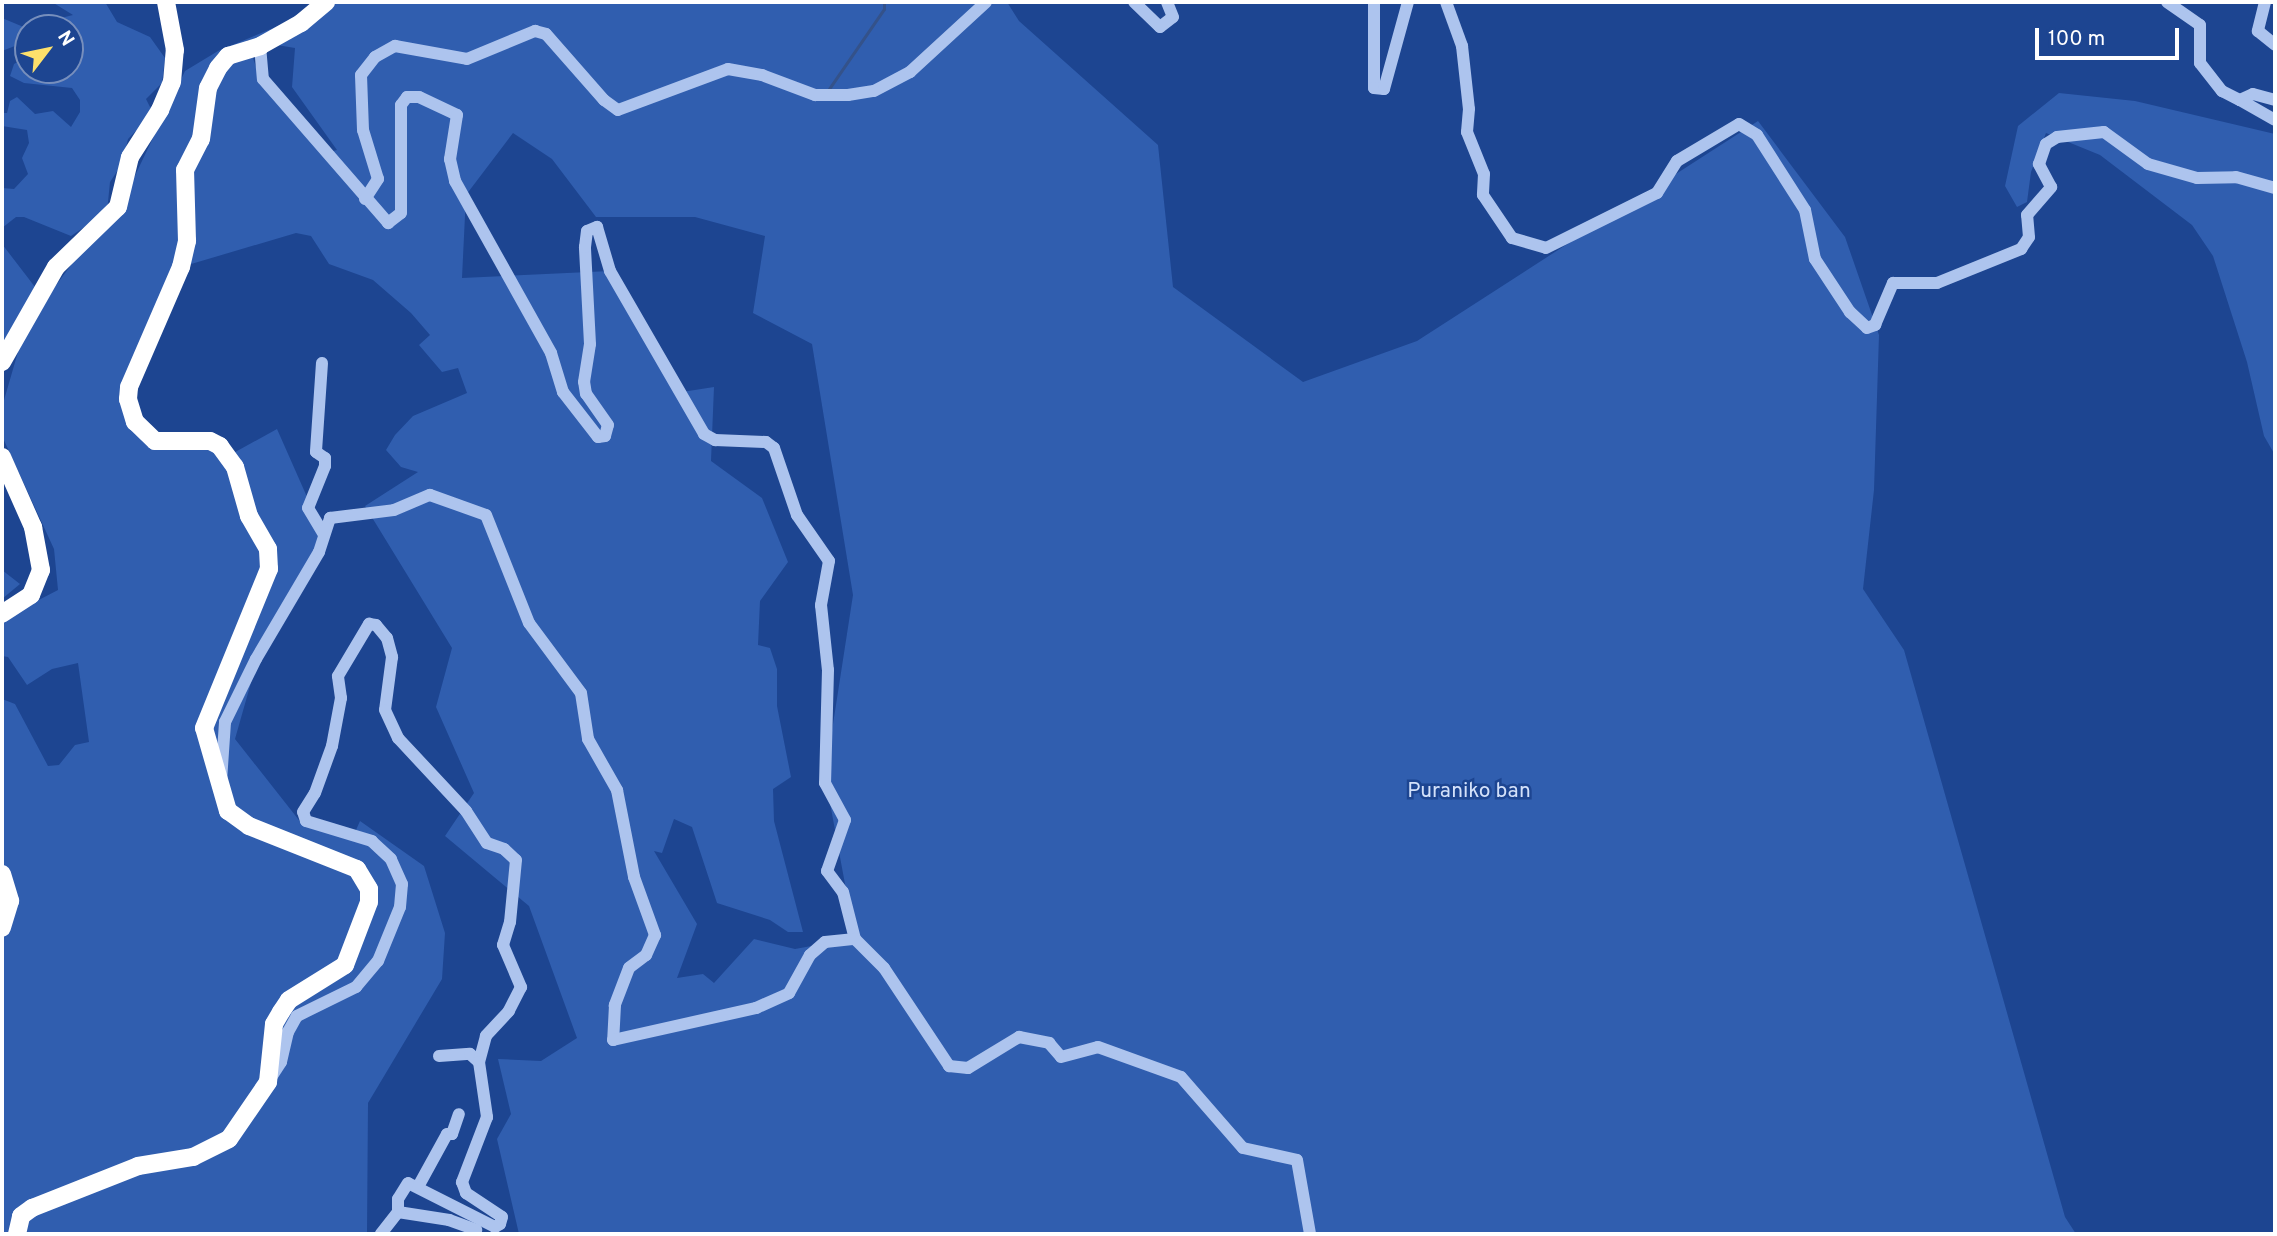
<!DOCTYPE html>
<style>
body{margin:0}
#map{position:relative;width:2277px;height:1236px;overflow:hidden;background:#1d4591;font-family:Overpass,sans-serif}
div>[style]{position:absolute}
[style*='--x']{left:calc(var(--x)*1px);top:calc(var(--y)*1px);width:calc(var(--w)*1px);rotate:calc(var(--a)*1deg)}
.green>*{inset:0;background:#305eaf}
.stream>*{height:2.5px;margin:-1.25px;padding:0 1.25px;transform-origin:1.25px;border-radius:1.25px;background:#34528a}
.minor>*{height:12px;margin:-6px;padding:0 6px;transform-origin:6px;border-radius:6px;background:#adc4ee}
.highway>*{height:18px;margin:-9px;padding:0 9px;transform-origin:9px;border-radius:9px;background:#fff}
span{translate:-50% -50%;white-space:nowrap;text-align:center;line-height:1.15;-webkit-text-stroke:5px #1d4591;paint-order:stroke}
.park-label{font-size:21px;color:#d3e1fa}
.frame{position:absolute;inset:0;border:4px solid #fff;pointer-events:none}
.north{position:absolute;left:14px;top:14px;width:70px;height:70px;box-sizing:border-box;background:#1d4591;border:2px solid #778fbd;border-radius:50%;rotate:58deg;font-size:19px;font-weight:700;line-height:28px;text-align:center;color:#fff}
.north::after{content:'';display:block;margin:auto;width:24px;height:32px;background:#fde06b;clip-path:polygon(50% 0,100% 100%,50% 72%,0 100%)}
.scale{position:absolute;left:2035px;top:28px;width:144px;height:32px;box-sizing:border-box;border:4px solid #fff;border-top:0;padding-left:9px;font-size:21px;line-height:24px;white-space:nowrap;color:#fff;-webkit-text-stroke:5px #1d4591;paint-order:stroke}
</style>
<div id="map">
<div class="green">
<i style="clip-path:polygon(52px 2px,105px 2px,117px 22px,150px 37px,165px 58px,162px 83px,146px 99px,150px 107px,158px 108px,128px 139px,122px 164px,110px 182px,107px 212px,71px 236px,24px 217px,16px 217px,2px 228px,2px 188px,14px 189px,28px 174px,22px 158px,29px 143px,27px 130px,2px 126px,2px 113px,7px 113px,10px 101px,17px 97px,35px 114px,53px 111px,71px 127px,80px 112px,80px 100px,72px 88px,24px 83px,10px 76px,14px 64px,28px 56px,28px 70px,70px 70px,70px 28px,55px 28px,57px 19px,73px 15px)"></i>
<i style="clip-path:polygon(evenodd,317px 2px,1007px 2px,1019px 21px,1158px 145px,1173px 287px,1303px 382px,1417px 341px,1758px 121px,1845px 237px,1879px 335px,1874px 490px,1863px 589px,1904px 650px,2065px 1217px,2076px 1234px,519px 1234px,497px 1139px,511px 1114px,498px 1059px,541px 1061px,577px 1038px,529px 906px,445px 836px,474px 793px,436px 707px,452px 648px,365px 506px,418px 472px,401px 467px,386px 450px,395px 435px,413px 416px,467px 393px,458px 368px,442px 372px,419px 345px,430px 335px,411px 313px,373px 280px,329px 264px,311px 236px,296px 233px,181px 267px,129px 386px,144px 435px,210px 441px,228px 456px,277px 429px,323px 533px,260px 651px,235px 739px,302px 824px,352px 839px,360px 821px,424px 866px,445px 933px,442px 979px,368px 1103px,367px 1234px,2px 1234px,2px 699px,15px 704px,48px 766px,59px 765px,75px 745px,89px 742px,78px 663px,52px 669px,27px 685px,8px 657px,2px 656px,2px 619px,58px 590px,54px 549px,2px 436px,2px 407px,18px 352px,2px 352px,2px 244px,45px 300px,130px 186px,185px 71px,218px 51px,283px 24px,317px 2px,247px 40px,295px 48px,292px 87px,337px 150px,325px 153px,262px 85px,247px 40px,317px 2px,513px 133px,552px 159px,596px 217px,695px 217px,765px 236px,753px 313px,812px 344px,853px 595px,825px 776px,855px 938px,795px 949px,754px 939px,714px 983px,703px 974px,677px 978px,697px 924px,654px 851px,662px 853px,674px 819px,692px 827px,717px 903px,770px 920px,788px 932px,803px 932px,774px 821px,773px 789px,791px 777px,777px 706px,777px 669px,770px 648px,758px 645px,760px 601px,788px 562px,762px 498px,711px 461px,714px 387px,682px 392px,610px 271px,462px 278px,466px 195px,513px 133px)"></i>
<i style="clip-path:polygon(2px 18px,26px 28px,25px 42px,2px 51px)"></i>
<i style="clip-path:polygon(2059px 93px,2135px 101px,2275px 134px,2275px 455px,2264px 436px,2247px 362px,2213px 256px,2192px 225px,2100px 155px,2046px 133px,2031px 172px,2027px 202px,2017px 207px,2005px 186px,2018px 126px)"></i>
<i style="clip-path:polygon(2px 570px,20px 584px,2px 599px)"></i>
</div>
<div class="stream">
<i style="--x:829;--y:89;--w:97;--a:-55.5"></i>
<i style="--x:884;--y:9;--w:7;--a:-90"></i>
</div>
<div class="minor">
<i style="--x:1134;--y:2;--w:36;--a:44"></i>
<i style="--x:1160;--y:27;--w:16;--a:-38"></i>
<i style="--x:1173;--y:17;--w:16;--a:-112"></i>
<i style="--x:1374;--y:2;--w:86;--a:90"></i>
<i style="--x:1374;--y:88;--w:10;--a:6"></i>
<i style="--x:1384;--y:89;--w:90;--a:-74.6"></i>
<i style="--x:1446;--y:2;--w:47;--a:70"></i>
<i style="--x:1462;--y:46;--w:63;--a:83.7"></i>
<i style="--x:1469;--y:109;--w:23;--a:95"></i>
<i style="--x:1467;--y:132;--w:45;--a:68"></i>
<i style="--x:1484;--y:174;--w:21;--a:93"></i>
<i style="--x:1483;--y:195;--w:52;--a:56"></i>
<i style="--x:1512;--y:238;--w:35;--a:16"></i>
<i style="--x:1546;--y:248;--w:124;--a:-26.4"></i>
<i style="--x:1657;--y:193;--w:38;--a:-58"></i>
<i style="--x:1677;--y:161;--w:72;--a:-30.8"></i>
<i style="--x:1739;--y:124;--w:21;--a:31"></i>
<i style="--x:1757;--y:135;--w:89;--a:57.4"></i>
<i style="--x:1805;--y:210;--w:50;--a:78.5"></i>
<i style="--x:1815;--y:259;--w:64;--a:56.6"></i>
<i style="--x:1850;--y:312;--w:23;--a:43"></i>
<i style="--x:1867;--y:328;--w:9;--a:-21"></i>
<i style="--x:1875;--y:325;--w:46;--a:-66.8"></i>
<i style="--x:1893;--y:283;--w:44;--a:0"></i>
<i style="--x:1937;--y:283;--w:91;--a:-22"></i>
<i style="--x:2021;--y:249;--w:14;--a:-56"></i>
<i style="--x:2029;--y:237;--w:22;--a:-95"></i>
<i style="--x:2027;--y:215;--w:37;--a:-49"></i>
<i style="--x:2051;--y:187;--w:26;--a:-118"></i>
<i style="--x:2039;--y:164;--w:21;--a:-71"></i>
<i style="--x:2046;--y:144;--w:13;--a:-32"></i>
<i style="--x:2057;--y:137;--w:47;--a:-6.1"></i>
<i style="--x:2104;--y:132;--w:54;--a:36"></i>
<i style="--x:2148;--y:164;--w:51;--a:15.9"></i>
<i style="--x:2197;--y:178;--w:39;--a:-1"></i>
<i style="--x:2236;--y:177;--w:41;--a:15.8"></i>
<i style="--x:2167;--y:2;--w:40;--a:34.9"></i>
<i style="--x:2200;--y:25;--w:38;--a:90"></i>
<i style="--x:2200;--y:63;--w:36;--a:52"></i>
<i style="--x:2222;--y:91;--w:20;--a:27"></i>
<i style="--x:2240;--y:100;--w:14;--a:-25"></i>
<i style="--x:2253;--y:94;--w:23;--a:15"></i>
<i style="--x:2265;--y:2;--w:30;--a:104"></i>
<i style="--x:2258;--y:31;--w:22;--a:39"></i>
<i style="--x:260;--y:46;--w:33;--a:85"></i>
<i style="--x:263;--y:79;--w:191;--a:49"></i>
<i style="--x:388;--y:223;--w:16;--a:-38"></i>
<i style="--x:401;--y:213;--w:108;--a:-90"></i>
<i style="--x:401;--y:105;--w:10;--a:-53"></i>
<i style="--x:407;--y:97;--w:12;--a:0"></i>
<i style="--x:419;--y:97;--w:42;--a:25.3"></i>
<i style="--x:457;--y:115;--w:45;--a:99"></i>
<i style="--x:450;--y:159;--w:23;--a:77"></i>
<i style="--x:455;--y:181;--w:197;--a:60.8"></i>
<i style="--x:551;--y:353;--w:41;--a:72.9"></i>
<i style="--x:563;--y:392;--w:57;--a:52.1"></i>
<i style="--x:598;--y:437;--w:7;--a:-8"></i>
<i style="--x:605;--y:436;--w:11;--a:-75"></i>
<i style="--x:608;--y:425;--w:38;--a:-125"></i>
<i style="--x:586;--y:394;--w:12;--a:-99"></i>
<i style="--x:584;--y:382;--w:38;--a:-81"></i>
<i style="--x:590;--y:344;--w:97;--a:-93"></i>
<i style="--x:585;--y:247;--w:16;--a:-83"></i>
<i style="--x:587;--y:231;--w:11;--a:-22"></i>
<i style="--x:597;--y:227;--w:46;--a:73.5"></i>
<i style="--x:610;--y:271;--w:188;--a:60"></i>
<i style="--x:704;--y:434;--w:13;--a:29"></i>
<i style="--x:715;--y:440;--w:51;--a:2.2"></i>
<i style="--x:766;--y:442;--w:10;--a:37"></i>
<i style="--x:774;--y:448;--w:71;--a:71.1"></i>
<i style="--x:797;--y:515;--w:56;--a:55.2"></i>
<i style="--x:829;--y:561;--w:45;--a:100.3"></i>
<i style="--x:821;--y:605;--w:65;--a:83.9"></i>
<i style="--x:828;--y:670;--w:113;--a:91.5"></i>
<i style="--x:825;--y:783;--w:42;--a:61.6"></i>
<i style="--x:845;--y:820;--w:54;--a:109.4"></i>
<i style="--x:827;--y:871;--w:26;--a:53"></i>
<i style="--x:843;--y:892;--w:49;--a:75.7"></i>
<i style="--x:2240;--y:100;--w:40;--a:29.7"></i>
<i style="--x:365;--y:199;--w:24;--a:-57"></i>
<i style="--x:378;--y:179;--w:51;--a:-107"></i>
<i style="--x:363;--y:130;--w:55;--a:-92.1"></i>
<i style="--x:361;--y:75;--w:23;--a:-52"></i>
<i style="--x:375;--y:57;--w:23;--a:-29"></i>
<i style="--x:395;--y:46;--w:73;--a:10.2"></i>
<i style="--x:467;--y:59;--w:74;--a:-22.4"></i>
<i style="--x:535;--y:31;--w:11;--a:15"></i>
<i style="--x:546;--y:34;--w:88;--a:48.7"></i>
<i style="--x:604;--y:100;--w:17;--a:36"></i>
<i style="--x:618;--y:110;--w:117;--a:-20.4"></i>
<i style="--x:728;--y:69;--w:35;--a:10"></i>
<i style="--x:762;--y:75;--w:57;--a:20.7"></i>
<i style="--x:815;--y:95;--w:33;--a:0"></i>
<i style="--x:848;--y:95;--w:26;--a:-9"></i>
<i style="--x:874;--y:91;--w:41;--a:-27.8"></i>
<i style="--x:910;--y:72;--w:103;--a:-42.6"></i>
<i style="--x:322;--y:363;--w:89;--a:93.9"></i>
<i style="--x:316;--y:452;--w:11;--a:34"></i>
<i style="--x:325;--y:458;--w:8;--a:90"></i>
<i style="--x:325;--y:466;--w:45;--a:112"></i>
<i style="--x:308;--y:508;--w:29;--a:59"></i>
<i style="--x:221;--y:781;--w:59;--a:-86.1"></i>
<i style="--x:225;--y:722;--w:70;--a:-63.8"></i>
<i style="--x:256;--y:659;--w:124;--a:-59.5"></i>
<i style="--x:319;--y:552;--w:36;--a:-72"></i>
<i style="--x:330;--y:518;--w:64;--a:-7.1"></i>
<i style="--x:394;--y:510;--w:39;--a:-23"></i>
<i style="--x:430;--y:495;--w:59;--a:19.7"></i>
<i style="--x:486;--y:515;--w:116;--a:68.3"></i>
<i style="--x:529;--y:623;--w:87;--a:53.4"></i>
<i style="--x:581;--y:693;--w:47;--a:81.3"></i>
<i style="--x:588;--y:739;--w:59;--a:60.4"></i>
<i style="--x:617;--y:790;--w:89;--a:78.9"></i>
<i style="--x:634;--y:877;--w:62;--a:70.1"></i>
<i style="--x:655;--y:935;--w:22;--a:114"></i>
<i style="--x:646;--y:955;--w:21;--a:143"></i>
<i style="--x:629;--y:968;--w:40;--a:111"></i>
<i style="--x:615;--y:1005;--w:35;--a:93"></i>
<i style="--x:613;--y:1040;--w:147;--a:-12.6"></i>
<i style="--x:756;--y:1008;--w:36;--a:-24"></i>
<i style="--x:789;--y:993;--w:43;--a:-61.1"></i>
<i style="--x:810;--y:955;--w:20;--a:-41"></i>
<i style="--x:825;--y:942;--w:30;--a:-6"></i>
<i style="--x:855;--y:939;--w:41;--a:45"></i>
<i style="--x:884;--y:968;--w:118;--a:56.4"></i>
<i style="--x:949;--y:1066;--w:19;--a:6"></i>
<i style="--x:968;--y:1068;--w:60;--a:-31.3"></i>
<i style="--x:1019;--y:1037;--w:31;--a:11"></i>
<i style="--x:1049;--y:1043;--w:18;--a:49"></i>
<i style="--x:1061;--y:1057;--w:38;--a:-15"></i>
<i style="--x:1098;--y:1047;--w:88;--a:19.9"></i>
<i style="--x:1181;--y:1077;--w:94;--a:48.9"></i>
<i style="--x:1243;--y:1148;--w:55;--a:12.5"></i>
<i style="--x:1297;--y:1160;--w:75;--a:80"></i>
<i style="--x:439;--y:1056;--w:31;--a:-4"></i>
<i style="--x:470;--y:1054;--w:12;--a:42"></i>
<i style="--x:268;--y:1082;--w:24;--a:-57"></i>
<i style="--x:281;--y:1062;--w:31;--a:-77"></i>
<i style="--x:288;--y:1032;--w:18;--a:-61"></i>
<i style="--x:297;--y:1016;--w:66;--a:-26.2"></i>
<i style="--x:356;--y:987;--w:34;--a:-50"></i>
<i style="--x:378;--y:961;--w:58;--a:-67.8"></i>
<i style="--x:400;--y:907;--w:23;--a:-85"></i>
<i style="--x:402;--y:884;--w:27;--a:-114"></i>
<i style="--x:391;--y:859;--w:26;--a:-137"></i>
<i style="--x:372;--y:841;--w:69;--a:-163.1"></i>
<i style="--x:306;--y:821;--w:9;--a:-108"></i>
<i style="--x:303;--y:812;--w:22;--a:-58"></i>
<i style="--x:315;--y:793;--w:50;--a:-70.1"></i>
<i style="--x:332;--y:746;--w:49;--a:-79.4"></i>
<i style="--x:341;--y:698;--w:22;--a:-98"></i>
<i style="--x:338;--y:676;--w:61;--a:-59.2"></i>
<i style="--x:369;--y:624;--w:7;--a:8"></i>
<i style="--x:376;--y:625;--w:17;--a:50"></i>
<i style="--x:387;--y:638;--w:20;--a:75"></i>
<i style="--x:392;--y:657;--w:53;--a:97.5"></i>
<i style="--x:385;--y:710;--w:31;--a:65"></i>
<i style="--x:398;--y:738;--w:100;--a:47"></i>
<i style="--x:466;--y:811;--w:38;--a:57"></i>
<i style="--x:487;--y:843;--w:18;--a:19"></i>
<i style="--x:504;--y:849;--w:16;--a:43"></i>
<i style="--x:516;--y:860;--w:62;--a:95.5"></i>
<i style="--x:510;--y:922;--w:24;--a:107"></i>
<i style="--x:503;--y:945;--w:46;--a:66.8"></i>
<i style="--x:521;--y:987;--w:27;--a:117"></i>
<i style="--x:509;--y:1011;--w:34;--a:133"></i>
<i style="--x:486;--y:1036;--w:27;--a:105"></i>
<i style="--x:479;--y:1062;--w:56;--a:81.7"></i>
<i style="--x:487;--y:1117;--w:70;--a:111"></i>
<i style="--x:462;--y:1182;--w:12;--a:70"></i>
<i style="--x:466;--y:1193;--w:43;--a:33.7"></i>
<i style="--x:502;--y:1217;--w:7;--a:106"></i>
<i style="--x:500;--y:1224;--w:6;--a:149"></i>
<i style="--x:495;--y:1227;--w:97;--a:-153.2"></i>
<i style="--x:408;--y:1183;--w:19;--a:122"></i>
<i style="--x:398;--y:1199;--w:13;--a:90"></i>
<i style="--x:398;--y:1212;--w:28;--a:128"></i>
<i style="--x:419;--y:1185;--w:58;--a:-61.2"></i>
<i style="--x:447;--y:1134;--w:5;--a:0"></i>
<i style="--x:452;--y:1134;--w:21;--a:-71"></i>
<i style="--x:398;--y:1212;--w:52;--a:8.9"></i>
<i style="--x:449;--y:1220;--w:29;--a:20"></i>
<i style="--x:476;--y:1230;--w:4;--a:104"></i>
</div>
<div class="highway">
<i style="--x:2;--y:362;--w:109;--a:-60.4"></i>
<i style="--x:56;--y:267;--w:86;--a:-44.1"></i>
<i style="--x:118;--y:207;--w:51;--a:-76.5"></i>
<i style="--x:130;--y:157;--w:56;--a:-57.4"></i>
<i style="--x:160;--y:110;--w:30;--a:-67"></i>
<i style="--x:172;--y:82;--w:32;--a:-85"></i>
<i style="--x:175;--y:50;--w:49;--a:-100.6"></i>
<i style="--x:2;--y:457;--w:77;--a:66.1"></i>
<i style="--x:33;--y:527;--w:44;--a:79.5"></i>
<i style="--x:41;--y:570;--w:27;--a:112"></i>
<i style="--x:31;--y:595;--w:35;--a:147"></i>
<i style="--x:2;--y:874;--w:28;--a:73"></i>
<i style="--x:10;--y:901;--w:28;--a:107"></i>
<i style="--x:17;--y:1234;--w:18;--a:-77"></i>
<i style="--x:21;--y:1216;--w:14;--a:-36"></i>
<i style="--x:32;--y:1208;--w:114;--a:-21.6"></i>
<i style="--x:138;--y:1166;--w:56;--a:-9.3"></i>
<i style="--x:193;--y:1157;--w:40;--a:-26.6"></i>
<i style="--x:229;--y:1139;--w:69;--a:-55.6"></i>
<i style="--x:268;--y:1082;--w:58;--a:-84.1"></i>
<i style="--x:274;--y:1024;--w:14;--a:-60"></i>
<i style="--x:281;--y:1012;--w:14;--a:-56"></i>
<i style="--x:289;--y:1000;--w:66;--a:-32"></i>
<i style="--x:345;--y:965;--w:67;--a:-69.1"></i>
<i style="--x:369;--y:902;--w:13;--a:-90"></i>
<i style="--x:369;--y:889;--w:23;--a:-121"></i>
<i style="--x:357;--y:869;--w:116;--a:-158.3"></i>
<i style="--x:249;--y:826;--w:26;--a:-144"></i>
<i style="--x:228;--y:811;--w:86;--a:-106.1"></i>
<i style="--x:204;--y:728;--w:172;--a:-67.8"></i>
<i style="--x:269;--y:569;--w:20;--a:-93"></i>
<i style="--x:268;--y:549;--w:38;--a:-120"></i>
<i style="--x:249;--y:516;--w:51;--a:-105.9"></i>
<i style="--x:235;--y:467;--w:26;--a:-126"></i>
<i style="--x:220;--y:446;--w:11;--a:-153"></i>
<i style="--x:210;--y:441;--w:55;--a:180"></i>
<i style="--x:155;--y:441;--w:28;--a:-136"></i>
<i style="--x:135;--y:422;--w:24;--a:-107"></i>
<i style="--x:128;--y:399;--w:12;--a:-85"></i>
<i style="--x:129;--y:387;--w:131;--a:-66.6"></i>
<i style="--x:181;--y:267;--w:27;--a:-77"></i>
<i style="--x:187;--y:241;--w:71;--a:-91.6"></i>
<i style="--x:185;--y:170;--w:35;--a:-63"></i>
<i style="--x:201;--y:139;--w:51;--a:-82.2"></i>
<i style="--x:208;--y:88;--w:22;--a:-63"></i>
<i style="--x:218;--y:68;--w:16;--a:-50"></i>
<i style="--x:228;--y:56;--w:34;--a:-17"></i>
<i style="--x:260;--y:46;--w:47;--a:-29.3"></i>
<i style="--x:301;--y:23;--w:33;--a:-40"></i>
</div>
<div class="park-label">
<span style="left:1469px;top:792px">Puraniko ban</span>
</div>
<div class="frame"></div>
<div class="north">N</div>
<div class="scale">100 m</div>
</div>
